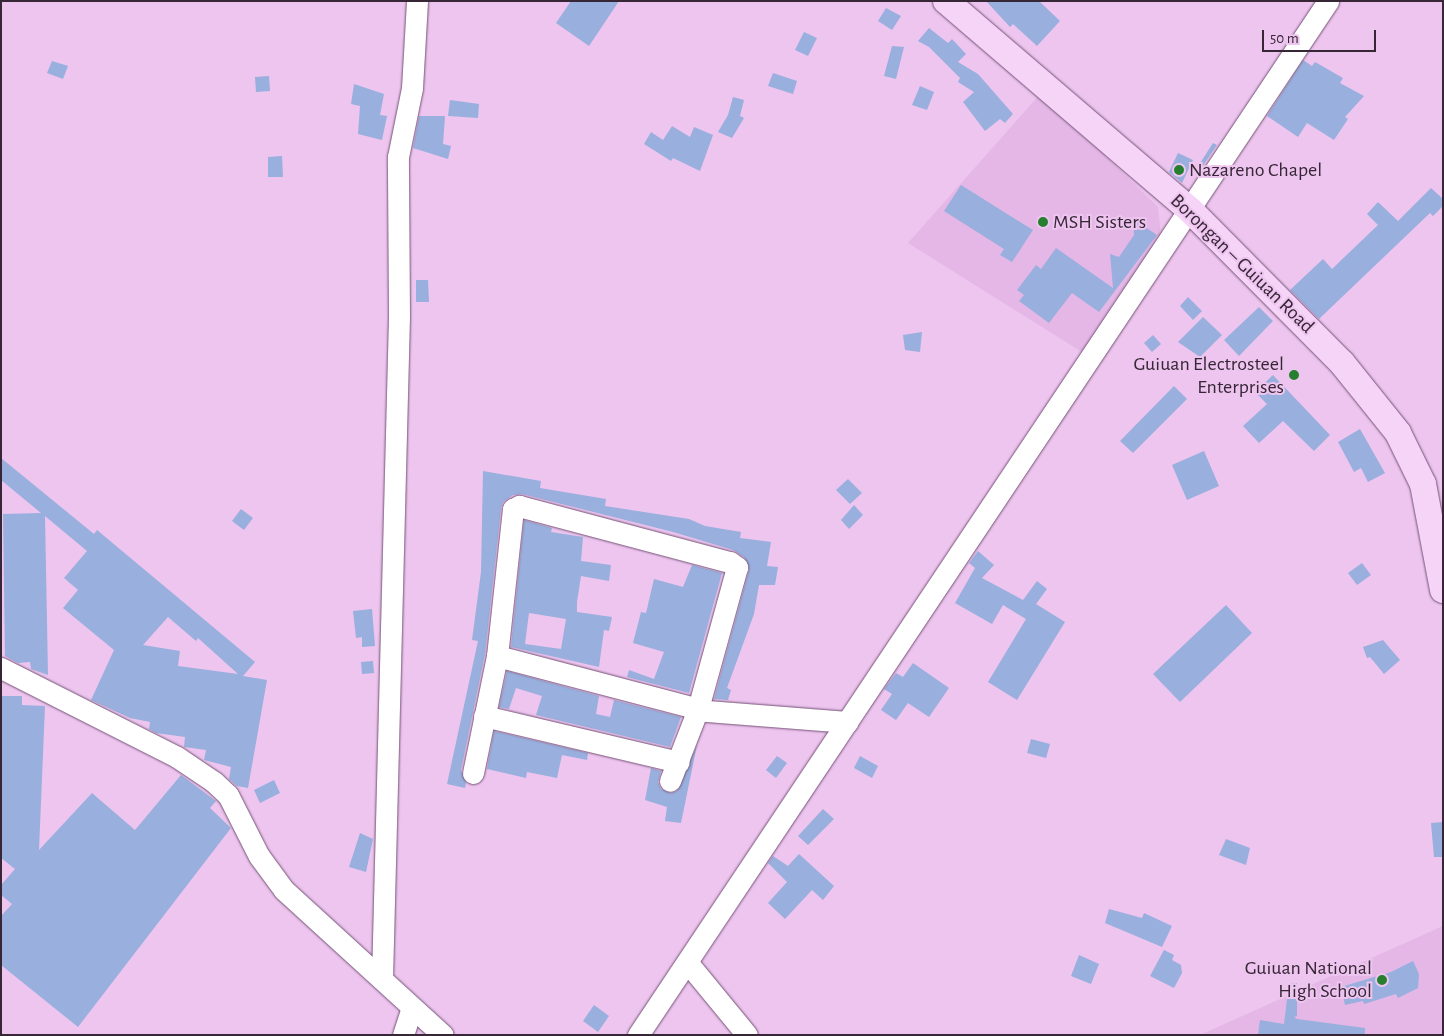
<!DOCTYPE html>
<meta charset="utf-8">
<style>
body{margin:0}
#map{position:relative;width:1444px;height:1036px;overflow:hidden;background:#edc5ef;font-family:"Alegreya Sans",sans-serif}
div>[style]{position:absolute}
[style*='--x']{left:calc(var(--x)*1px);top:calc(var(--y)*1px);width:calc(var(--w)*1px);rotate:calc(var(--a)*1deg)}
.built>*{inset:0;background:#e4b7e6}
.building>*{inset:0;background:#99afdd}
.roads{filter:drop-shadow(0 0 1px #745276) drop-shadow(0 0 1px #745276)}
.minor>*{height:21px;margin:-10.5px;padding:0 10.5px;transform-origin:10.5px;border-radius:10.5px;background:#fff}
.major>*{height:26px;margin:-13px;padding:0 13px;transform-origin:13px;border-radius:13px;background:#f6d4f8}
.dots>*{width:14px;height:14px;translate:-50% -50%;box-sizing:border-box;border:2px solid #edc5ef;border-radius:50%}
span{translate:-50% -50%;white-space:nowrap;text-align:center;line-height:1.15;-webkit-text-stroke:4px #edc5ef;paint-order:stroke}
.poi-label{font-size:20px;color:#362636}
.left{translate:0 -50%;text-align:left}
.right{translate:-100% -50%;text-align:right}
.street-label{font-size:20px;color:#362636}
.frame{position:absolute;inset:0;border:2px solid #362636;pointer-events:none}
.scale{position:absolute;left:1262px;top:30px;width:114px;height:22px;box-sizing:border-box;border:2px solid #362636;border-top:0;padding-left:6px;font-size:15px;line-height:18px;white-space:nowrap;color:#362636;-webkit-text-stroke:4px #edc5ef;paint-order:stroke}
</style>
<div id="map">
<div class="built">
<i style="clip-path:polygon(1041px 93px,1158px 207px,1161px 236px,1085px 354px,908px 243px)"></i>
<i style="clip-path:polygon(1443px 926px,1443px 1035px,1200px 1035px)"></i>
</div>
<div class="building">
<i style="clip-path:polygon(571px 1px,619px 1px,589px 46px,556px 23px)"></i>
<i style="clip-path:polygon(986px 1px,1039px 1px,1060px 21px,1037px 46px,1013px 24px,1010px 27px)"></i>
<i style="clip-path:polygon(886px 8px,901px 16px,892px 30px,878px 21px)"></i>
<i style="clip-path:polygon(929px 28px,948px 43px,952px 39px,966px 54px,958px 62px,978px 74px,1013px 114px,1005px 123px,1000px 119px,985px 131px,963px 102px,974px 92px,958px 82px,960px 78px,929px 47px,918px 41px)"></i>
<i style="clip-path:polygon(804px 32px,817px 38px,808px 56px,795px 50px)"></i>
<i style="clip-path:polygon(892px 46px,904px 47px,896px 79px,884px 76px)"></i>
<i style="clip-path:polygon(1303px 60px,1312px 66px,1315px 62px,1343px 78px,1340px 83px,1364px 96px,1345px 117px,1348px 119px,1334px 140px,1307px 123px,1298px 137px,1267px 116px)"></i>
<i style="clip-path:polygon(52px 61px,68px 66px,63px 79px,47px 73px)"></i>
<i style="clip-path:polygon(773px 73px,797px 81px,793px 94px,768px 86px)"></i>
<i style="clip-path:polygon(269px 76px,270px 91px,256px 92px,255px 77px)"></i>
<i style="clip-path:polygon(354px 84px,384px 94px,380px 115px,387px 116px,382px 140px,358px 134px,360px 106px,351px 104px)"></i>
<i style="clip-path:polygon(920px 86px,934px 92px,927px 110px,912px 105px)"></i>
<i style="clip-path:polygon(733px 97px,744px 100px,740px 116px,744px 118px,732px 138px,718px 132px,728px 115px)"></i>
<i style="clip-path:polygon(450px 100px,479px 104px,478px 118px,448px 116px)"></i>
<i style="clip-path:polygon(419px 116px,445px 116px,443px 144px,451px 146px,448px 159px,413px 148px)"></i>
<i style="clip-path:polygon(672px 126px,690px 137px,694px 127px,713px 135px,700px 171px,673px 158px,671px 161px,644px 144px,651px 132px,663px 140px)"></i>
<i style="clip-path:polygon(1213px 143px,1217px 145px,1198px 173px,1195px 171px)"></i>
<i style="clip-path:polygon(1178px 153px,1193px 160px,1182px 183px,1169px 172px)"></i>
<i style="clip-path:polygon(282px 156px,283px 177px,268px 177px,268px 157px)"></i>
<i style="clip-path:polygon(961px 185px,1033px 230px,1012px 262px,1000px 255px,1004px 249px,944px 211px)"></i>
<i style="clip-path:polygon(1431px 188px,1443px 199px,1443px 206px,1433px 216px,1430px 213px,1319px 319px,1290px 290px,1323px 259px,1332px 269px,1378px 225px,1367px 214px,1378px 202px,1398px 221px)"></i>
<i style="clip-path:polygon(1133px 219px,1157px 235px,1099px 312px,1072px 293px,1049px 323px,1019px 301px,1024px 295px,1017px 290px,1036px 265px,1041px 269px,1056px 248px,1113px 288px,1110px 254px,1119px 257px,1134px 235px)"></i>
<i style="clip-path:polygon(416px 280px,428px 280px,429px 302px,416px 302px)"></i>
<i style="clip-path:polygon(1188px 297px,1202px 311px,1193px 320px,1180px 306px)"></i>
<i style="clip-path:polygon(1259px 307px,1273px 321px,1239px 356px,1224px 340px)"></i>
<i style="clip-path:polygon(1203px 317px,1222px 335px,1200px 357px,1178px 342px)"></i>
<i style="clip-path:polygon(922px 332px,920px 352px,905px 350px,903px 335px)"></i>
<i style="clip-path:polygon(1153px 335px,1161px 344px,1152px 352px,1144px 343px)"></i>
<i style="clip-path:polygon(1273px 375px,1330px 435px,1314px 451px,1283px 421px,1259px 443px,1243px 426px,1267px 404px,1255px 392px)"></i>
<i style="clip-path:polygon(1174px 386px,1187px 399px,1133px 453px,1120px 441px)"></i>
<i style="clip-path:polygon(1360px 429px,1385px 473px,1368px 482px,1361px 468px,1354px 472px,1338px 442px)"></i>
<i style="clip-path:polygon(1204px 451px,1219px 486px,1187px 500px,1172px 465px)"></i>
<i style="clip-path:polygon(evenodd,1px 458px,94px 534px,97px 530px,255px 662px,243px 676px,267px 680px,248px 788px,237px 786px,229px 779px,231px 767px,204px 760px,206px 750px,184px 747px,185px 737px,156px 733px,149px 729px,150px 722px,130px 718px,91px 700px,114px 650px,63px 608px,78px 590px,64px 578px,87px 551px,45px 516px,48px 675px,31px 669px,30px 662px,18px 663px,5px 656px,3px 514px,41px 513px,1px 480px,1px 458px,168px 617px,196px 641px,198px 638px,238px 674px,178px 666px,180px 651px,143px 645px,168px 617px)"></i>
<i style="clip-path:polygon(483px 471px,541px 481px,540px 488px,606px 499px,605px 506px,689px 519px,705px 526px,741px 532px,740px 538px,771px 542px,767px 566px,778px 567px,775px 585px,759px 585px,754px 614px,727px 688px,731px 690px,728px 700px,714px 699px,749px 570px,744px 557px,733px 550px,673px 532px,522px 494px,513px 495px,503px 502px,501px 508px,485px 654px,461px 770px,466px 783px,465px 788px,447px 784px,478px 641px,472px 640px,481px 572px)"></i>
<i style="clip-path:polygon(848px 479px,862px 493px,850px 504px,836px 490px)"></i>
<i style="clip-path:polygon(854px 505px,863px 515px,849px 529px,841px 520px)"></i>
<i style="clip-path:polygon(241px 509px,253px 518px,244px 530px,232px 521px)"></i>
<i style="clip-path:polygon(evenodd,524px 520px,552px 528px,551px 532px,583px 537px,581px 561px,611px 565px,609px 581px,581px 576px,577px 602px,577px 612px,612px 617px,609px 631px,604px 630px,599px 667px,511px 647px,524px 520px,529px 613px,566px 619px,561px 649px,525px 644px,529px 613px)"></i>
<i style="clip-path:polygon(978px 551px,994px 565px,982px 578px,1023px 600px,1037px 581px,1047px 589px,1036px 604px,1065px 622px,1017px 700px,988px 682px,1026px 619px,1003px 605px,992px 624px,955px 603px,975px 568px,969px 563px)"></i>
<i style="clip-path:polygon(1362px 563px,1371px 575px,1357px 585px,1348px 573px)"></i>
<i style="clip-path:polygon(692px 565px,722px 573px,689px 693px,627px 677px,629px 670px,654px 679px,664px 652px,633px 643px,641px 612px,646px 613px,654px 579px,683px 587px)"></i>
<i style="clip-path:polygon(1226px 605px,1252px 633px,1180px 702px,1153px 674px)"></i>
<i style="clip-path:polygon(372px 609px,375px 646px,362px 647px,362px 637px,356px 638px,353px 611px)"></i>
<i style="clip-path:polygon(1383px 640px,1400px 660px,1384px 674px,1370px 657px,1367px 658px,1363px 647px)"></i>
<i style="clip-path:polygon(373px 661px,374px 673px,362px 674px,361px 662px)"></i>
<i style="clip-path:polygon(913px 663px,949px 688px,929px 717px,908px 703px,896px 720px,881px 710px,892px 694px,884px 689px,896px 673px,903px 677px)"></i>
<i style="clip-path:polygon(507px 671px,599px 696px,596px 714px,610px 717px,614px 700px,681px 717px,670px 747px,536px 715px,542px 696px,516px 688px,509px 709px,499px 707px)"></i>
<i style="clip-path:polygon(1px 696px,22px 696px,22px 705px,45px 706px,39px 850px,92px 793px,135px 830px,181px 775px,216px 801px,210px 808px,231px 828px,78px 1027px,1px 965px,1px 916px,12px 904px,1px 895px,1px 885px,15px 869px,1px 858px)"></i>
<i style="clip-path:polygon(494px 731px,588px 753px,587px 760px,562px 755px,557px 778px,527px 772px,526px 778px,487px 769px)"></i>
<i style="clip-path:polygon(1031px 739px,1050px 744px,1046px 758px,1027px 753px)"></i>
<i style="clip-path:polygon(697px 745px,681px 823px,665px 821px,667px 807px,645px 800px,651px 768px,661px 771px,658px 782px,661px 789px,671px 793px,677px 791px)"></i>
<i style="clip-path:polygon(777px 756px,787px 763px,776px 778px,766px 770px)"></i>
<i style="clip-path:polygon(860px 756px,878px 766px,872px 778px,854px 768px)"></i>
<i style="clip-path:polygon(274px 780px,280px 793px,260px 803px,254px 790px)"></i>
<i style="clip-path:polygon(823px 809px,834px 819px,808px 845px,798px 836px)"></i>
<i style="clip-path:polygon(1443px 822px,1443px 857px,1434px 857px,1431px 823px)"></i>
<i style="clip-path:polygon(360px 833px,373px 839px,366px 872px,349px 867px)"></i>
<i style="clip-path:polygon(1226px 839px,1250px 848px,1246px 865px,1219px 855px)"></i>
<i style="clip-path:polygon(799px 854px,834px 886px,823px 900px,812px 890px,785px 919px,768px 903px,787px 882px,768px 863px,773px 856px,788px 866px)"></i>
<i style="clip-path:polygon(1109px 909px,1142px 918px,1144px 913px,1172px 926px,1162px 947px,1105px 923px)"></i>
<i style="clip-path:polygon(1164px 950px,1174px 955px,1172px 960px,1181px 965px,1182px 973px,1174px 988px,1150px 976px)"></i>
<i style="clip-path:polygon(1079px 955px,1099px 964px,1091px 984px,1071px 976px)"></i>
<i style="clip-path:polygon(1413px 961px,1419px 974px,1418px 988px,1398px 998px,1396px 994px,1364px 1004px,1363px 1001px,1345px 1005px,1341px 987px,1391px 972px)"></i>
<i style="clip-path:polygon(1289px 983px,1297px 983px,1297px 1016px,1294px 1017px,1297px 1019px,1365px 1028px,1365px 1035px,1258px 1035px,1260px 1020px,1284px 1024px)"></i>
<i style="clip-path:polygon(594px 1005px,609px 1016px,598px 1032px,583px 1021px)"></i>
</div>
<div class="roads">
<div class="minor">
<i style="--x:497;--y:656;--w:217;--a:14.7"></i>
<i style="--x:707;--y:711;--w:141;--a:4.5"></i>
<i style="--x:1;--y:668;--w:197;--a:26.8"></i>
<i style="--x:177;--y:757;--w:45;--a:34"></i>
<i style="--x:214;--y:782;--w:19;--a:43"></i>
<i style="--x:228;--y:795;--w:68;--a:63.1"></i>
<i style="--x:259;--y:856;--w:42;--a:53.7"></i>
<i style="--x:284;--y:890;--w:215;--a:42.4"></i>
<i style="--x:484;--y:716;--w:200;--a:13.3"></i>
<i style="--x:473;--y:773;--w:119;--a:-78.4"></i>
<i style="--x:497;--y:656;--w:148;--a:-83.8"></i>
<i style="--x:513;--y:509;--w:7;--a:-27"></i>
<i style="--x:519;--y:506;--w:218;--a:14.9"></i>
<i style="--x:730;--y:562;--w:9;--a:36"></i>
<i style="--x:737;--y:567;--w:147;--a:105.4"></i>
<i style="--x:698;--y:709;--w:77;--a:111.3"></i>
<i style="--x:687;--y:962;--w:94;--a:50.6"></i>
<i style="--x:382;--y:979;--w:663;--a:-88.53"></i>
<i style="--x:399;--y:316;--w:159;--a:-90.4"></i>
<i style="--x:398;--y:157;--w:70;--a:-78.5"></i>
<i style="--x:412;--y:88;--w:87;--a:-86.7"></i>
<i style="--x:403;--y:1035;--w:28;--a:-72"></i>
<i style="--x:638;--y:1035;--w:1243;--a:-56.28"></i>
</div>
<div class="major">
<i style="--x:946;--y:1;--w:323;--a:40.6"></i>
<i style="--x:1191;--y:211;--w:214;--a:45.2"></i>
<i style="--x:1342;--y:363;--w:90;--a:51.3"></i>
<i style="--x:1398;--y:433;--w:57;--a:63.9"></i>
<i style="--x:1423;--y:484;--w:108;--a:79.3"></i>
</div>
</div>
<div class="dots">
<i style="left:1179px;top:170px;background:#257f2f"></i>
<i style="left:1043px;top:222px;background:#257f2f"></i>
<i style="left:1294px;top:375px;background:#257f2f"></i>
<i style="left:1382px;top:980px;background:#257f2f"></i>
</div>
<div class="poi-label">
<span class="left" style="left:1189px;top:170px">Nazareno Chapel</span>
<span class="left" style="left:1053px;top:222px">MSH Sisters</span>
<span class="right" style="left:1284px;top:376px">Guiuan Electrosteel<br>Enterprises</span>
<span class="right" style="left:1372px;top:980px">Guiuan National<br>High School</span>
</div>
<div class="street-label">
<span style="left:1242px;top:264px;rotate:44deg">Borongan – Guiuan Road</span>
</div>
<div class="frame"></div>
<div class="scale">50 m</div>
</div>
